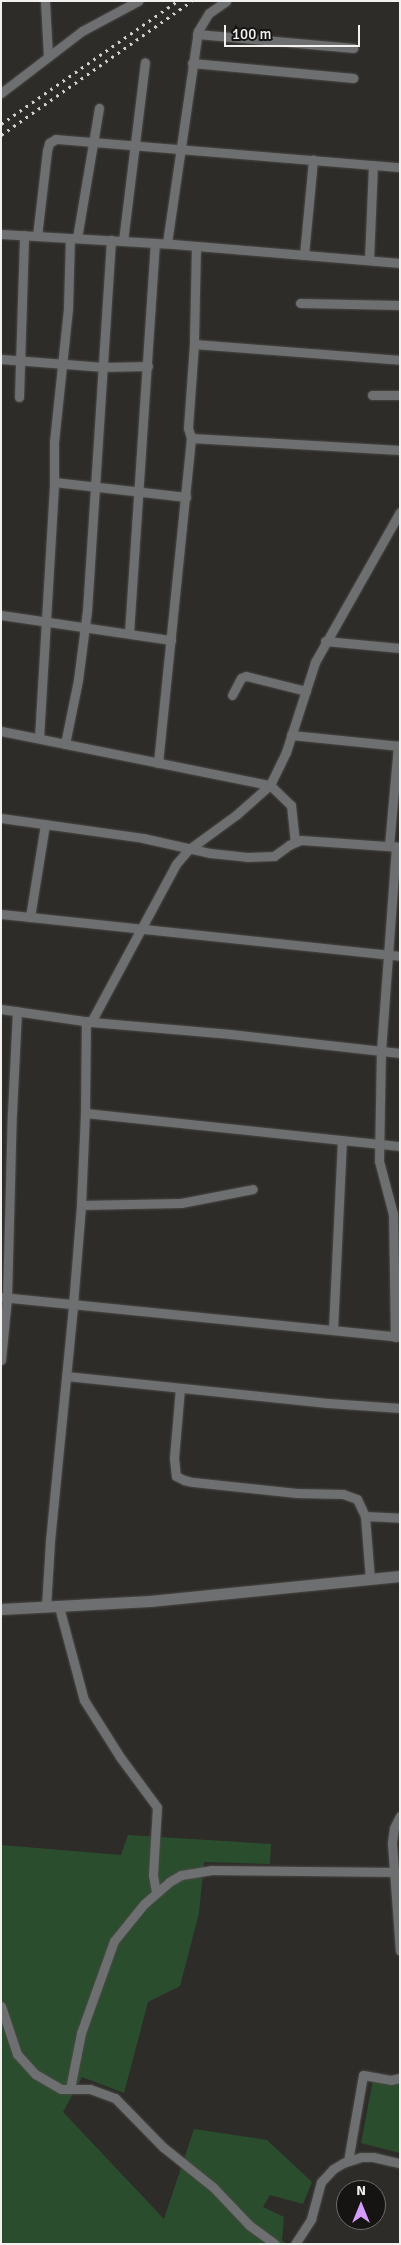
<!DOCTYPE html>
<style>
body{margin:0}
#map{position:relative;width:401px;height:2245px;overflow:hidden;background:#2e2c29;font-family:Signika,sans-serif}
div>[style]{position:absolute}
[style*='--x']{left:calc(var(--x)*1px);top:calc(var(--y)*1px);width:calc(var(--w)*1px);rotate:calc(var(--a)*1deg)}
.green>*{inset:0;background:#2a4e2d}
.roads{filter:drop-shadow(0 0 1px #4a4845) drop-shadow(0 0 1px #4a4845)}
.minor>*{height:9px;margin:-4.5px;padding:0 4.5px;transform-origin:4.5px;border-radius:4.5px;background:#6d6f70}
.tertiary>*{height:11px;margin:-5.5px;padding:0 5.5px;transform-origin:5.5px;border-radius:5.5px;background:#6d6f70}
.rail>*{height:2.5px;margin-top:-1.25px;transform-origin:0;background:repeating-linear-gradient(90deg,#d2d0ce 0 2.5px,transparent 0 7.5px)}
span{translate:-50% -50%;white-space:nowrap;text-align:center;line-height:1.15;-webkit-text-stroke:5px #151413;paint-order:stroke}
.frame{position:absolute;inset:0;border:2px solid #f3f1ef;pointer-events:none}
.north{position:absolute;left:336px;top:2180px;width:50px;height:50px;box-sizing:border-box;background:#151413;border:1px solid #6e6c6b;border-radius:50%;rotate:0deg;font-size:14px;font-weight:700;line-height:20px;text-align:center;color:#f3f1ef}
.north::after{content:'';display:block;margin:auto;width:18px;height:22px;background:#d49cfc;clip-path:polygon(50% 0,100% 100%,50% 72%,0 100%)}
.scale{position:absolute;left:224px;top:25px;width:136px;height:22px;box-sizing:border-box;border:2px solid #f3f1ef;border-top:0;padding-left:6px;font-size:15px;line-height:18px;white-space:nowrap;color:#f3f1ef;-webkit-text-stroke:4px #151413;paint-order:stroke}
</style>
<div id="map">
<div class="green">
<i style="clip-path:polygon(128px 1835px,271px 1844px,270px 1864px,204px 1862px,199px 1913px,180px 1986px,148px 2002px,124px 2093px,82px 2077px,63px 2112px,164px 2219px,194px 2129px,267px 2140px,312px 2182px,303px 2204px,270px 2195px,263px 2207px,284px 2217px,282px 2240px,286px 2244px,1px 2244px,1px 1845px,121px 1855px)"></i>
<i style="clip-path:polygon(400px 2079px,400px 2153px,361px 2143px,373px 2080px)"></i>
</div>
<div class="roads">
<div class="minor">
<i style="--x:45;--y:1;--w:56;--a:86.9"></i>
<i style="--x:197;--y:34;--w:157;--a:5.1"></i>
<i style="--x:192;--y:63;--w:162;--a:5.3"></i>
<i style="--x:1;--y:93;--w:102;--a:-37.4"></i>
<i style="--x:82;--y:31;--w:64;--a:-28.2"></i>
<i style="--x:1;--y:234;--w:172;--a:3.3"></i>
<i style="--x:173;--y:244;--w:228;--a:4.8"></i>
<i style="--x:37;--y:236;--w:86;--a:-83.3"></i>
<i style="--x:47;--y:151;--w:8;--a:-76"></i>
<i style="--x:49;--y:143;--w:8;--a:-30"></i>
<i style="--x:56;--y:139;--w:345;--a:4.7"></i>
<i style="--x:77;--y:238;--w:132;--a:-80.4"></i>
<i style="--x:123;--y:241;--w:180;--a:-83"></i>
<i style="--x:167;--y:243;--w:214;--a:-81.7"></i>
<i style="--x:198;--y:31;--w:21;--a:-59"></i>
<i style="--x:209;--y:13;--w:21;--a:-35"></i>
<i style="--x:196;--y:246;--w:98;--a:91.2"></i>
<i style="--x:194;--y:344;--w:84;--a:94.1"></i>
<i style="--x:188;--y:428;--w:10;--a:73"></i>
<i style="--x:191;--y:438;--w:209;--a:3.3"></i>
<i style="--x:304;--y:255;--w:96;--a:-84.6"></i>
<i style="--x:369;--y:260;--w:95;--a:-87.6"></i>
<i style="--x:300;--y:303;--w:100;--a:1.1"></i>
<i style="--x:194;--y:344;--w:207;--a:4.4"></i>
<i style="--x:1;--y:359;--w:103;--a:4.4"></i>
<i style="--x:104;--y:367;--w:44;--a:-1.3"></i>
<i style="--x:372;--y:395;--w:28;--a:0"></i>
<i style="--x:19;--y:397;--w:162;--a:-88.2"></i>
<i style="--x:54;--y:482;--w:133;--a:6.5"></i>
<i style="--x:1;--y:615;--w:172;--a:8.4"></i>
<i style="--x:129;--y:633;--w:391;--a:-86.2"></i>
<i style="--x:325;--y:641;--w:75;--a:5.3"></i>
<i style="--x:232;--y:695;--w:19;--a:-62"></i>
<i style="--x:241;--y:678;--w:5;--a:-22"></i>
<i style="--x:246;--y:676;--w:62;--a:14"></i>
<i style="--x:1;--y:731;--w:274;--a:11.4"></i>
<i style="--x:270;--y:785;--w:29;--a:44"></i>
<i style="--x:291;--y:805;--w:36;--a:84"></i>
<i style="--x:291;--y:735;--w:110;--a:5.8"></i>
<i style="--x:39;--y:738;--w:256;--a:-86.6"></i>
<i style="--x:54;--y:482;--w:40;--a:-90"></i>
<i style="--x:54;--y:442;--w:135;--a:-84"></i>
<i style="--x:68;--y:308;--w:70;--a:-88.4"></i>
<i style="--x:65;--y:744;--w:65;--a:-78.5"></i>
<i style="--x:78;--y:680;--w:70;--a:-82.6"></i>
<i style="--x:87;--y:611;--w:372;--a:-86.3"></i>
<i style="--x:158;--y:763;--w:327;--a:-84.2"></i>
<i style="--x:1;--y:818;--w:143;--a:8"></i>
<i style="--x:143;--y:838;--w:69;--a:12.6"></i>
<i style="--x:210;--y:853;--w:37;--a:6"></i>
<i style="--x:247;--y:857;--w:27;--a:-2"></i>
<i style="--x:274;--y:856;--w:19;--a:-36"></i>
<i style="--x:289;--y:845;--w:13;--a:-23"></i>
<i style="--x:301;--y:840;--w:99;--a:4"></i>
<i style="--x:389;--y:846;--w:101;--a:-84.9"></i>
<i style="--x:1;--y:914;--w:401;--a:6"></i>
<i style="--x:30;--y:917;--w:94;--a:-80.8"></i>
<i style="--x:1;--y:1009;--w:91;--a:8.2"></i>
<i style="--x:91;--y:1022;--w:140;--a:4.9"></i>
<i style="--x:230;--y:1034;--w:171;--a:6.4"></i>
<i style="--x:91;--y:1022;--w:179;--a:-61.7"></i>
<i style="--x:176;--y:864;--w:18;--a:-49"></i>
<i style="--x:188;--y:850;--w:59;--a:-36.1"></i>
<i style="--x:236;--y:815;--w:45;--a:-41.4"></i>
<i style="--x:270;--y:785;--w:37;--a:-64"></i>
<i style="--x:286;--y:752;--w:95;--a:-72.1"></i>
<i style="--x:315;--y:662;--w:172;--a:-60.5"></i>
<i style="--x:85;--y:1113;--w:317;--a:6"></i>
<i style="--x:81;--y:1205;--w:100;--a:-1.1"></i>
<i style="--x:181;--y:1203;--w:73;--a:-11"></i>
<i style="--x:1;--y:1297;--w:400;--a:5.7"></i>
<i style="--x:333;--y:1330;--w:189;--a:-87.3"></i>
<i style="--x:395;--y:1337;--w:123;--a:-90.9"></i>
<i style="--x:393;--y:1214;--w:55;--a:-104.8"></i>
<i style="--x:379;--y:1161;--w:110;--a:-89"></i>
<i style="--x:381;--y:1051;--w:205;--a:-85.8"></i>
<i style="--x:1;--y:1360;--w:62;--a:-84.5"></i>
<i style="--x:7;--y:1298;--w:185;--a:-88.5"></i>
<i style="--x:12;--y:1113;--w:102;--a:-87.2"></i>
<i style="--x:66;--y:1376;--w:263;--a:5.9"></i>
<i style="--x:328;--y:1403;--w:72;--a:4"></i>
<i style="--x:180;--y:1388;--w:70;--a:94.9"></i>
<i style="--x:174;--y:1458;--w:18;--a:84"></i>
<i style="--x:176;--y:1476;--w:9;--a:27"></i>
<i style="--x:184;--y:1480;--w:9;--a:13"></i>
<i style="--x:193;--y:1482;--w:104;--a:6.1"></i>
<i style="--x:296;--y:1493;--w:47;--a:1.2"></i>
<i style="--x:343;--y:1494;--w:15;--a:20"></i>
<i style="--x:357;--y:1499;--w:19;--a:65"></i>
<i style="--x:365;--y:1516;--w:64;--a:85.5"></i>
<i style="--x:365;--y:1516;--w:35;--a:3"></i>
<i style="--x:46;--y:1607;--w:66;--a:-86.5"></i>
<i style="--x:50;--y:1541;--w:237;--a:-84.4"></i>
<i style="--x:73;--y:1305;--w:100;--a:-85.4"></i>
<i style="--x:81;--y:1205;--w:92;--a:-87.5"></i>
<i style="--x:85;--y:1113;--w:92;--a:-89.4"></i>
<i style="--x:59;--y:1607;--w:96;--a:75"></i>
<i style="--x:84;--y:1700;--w:67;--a:57.7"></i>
<i style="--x:120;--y:1757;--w:62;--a:53.5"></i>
<i style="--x:157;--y:1807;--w:68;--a:93.4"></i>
<i style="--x:153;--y:1875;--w:17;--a:80"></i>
<i style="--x:400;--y:1816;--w:13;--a:117"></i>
<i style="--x:394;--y:1828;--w:15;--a:98"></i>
<i style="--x:392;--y:1843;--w:108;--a:85.8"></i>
<i style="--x:1;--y:2006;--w:51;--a:71.6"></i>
<i style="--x:17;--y:2054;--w:27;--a:48"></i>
<i style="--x:35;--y:2074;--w:30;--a:30"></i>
<i style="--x:61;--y:2089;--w:29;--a:0"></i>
<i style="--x:90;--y:2089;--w:27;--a:20"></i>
<i style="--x:115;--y:2098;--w:69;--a:45.6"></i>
<i style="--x:163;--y:2147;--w:64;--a:38.7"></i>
<i style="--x:213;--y:2187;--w:52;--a:46.5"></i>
<i style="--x:249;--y:2225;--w:32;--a:36"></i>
<i style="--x:70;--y:2089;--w:57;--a:-78.9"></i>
<i style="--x:81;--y:2033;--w:98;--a:-70.3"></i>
<i style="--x:114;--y:1941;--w:48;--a:-51"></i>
<i style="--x:144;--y:1904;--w:33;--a:-41"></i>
<i style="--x:169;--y:1882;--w:14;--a:-30"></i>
<i style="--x:181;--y:1875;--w:30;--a:-9"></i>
<i style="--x:211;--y:1870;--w:183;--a:0.6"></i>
<i style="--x:348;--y:2161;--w:87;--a:-80.1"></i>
<i style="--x:363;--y:2075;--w:28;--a:10"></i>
<i style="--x:391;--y:2080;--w:9;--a:-13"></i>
<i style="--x:295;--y:2244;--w:30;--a:-57"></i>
<i style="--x:311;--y:2219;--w:38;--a:-75"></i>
<i style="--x:321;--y:2182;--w:18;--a:-47"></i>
<i style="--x:333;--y:2169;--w:12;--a:-31"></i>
<i style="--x:343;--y:2163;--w:19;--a:-18"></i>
<i style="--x:361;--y:2157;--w:12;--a:0"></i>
<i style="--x:373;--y:2157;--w:28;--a:13"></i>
</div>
<div class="tertiary">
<i style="--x:1;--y:1609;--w:149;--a:-3.1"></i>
<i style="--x:150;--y:1601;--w:251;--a:-5.7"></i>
</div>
</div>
<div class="rail">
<i style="--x:1;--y:124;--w:215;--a:-34.9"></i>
<i style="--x:1;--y:135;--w:233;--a:-35.1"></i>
</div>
<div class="frame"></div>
<div class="north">N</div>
<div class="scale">100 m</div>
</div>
